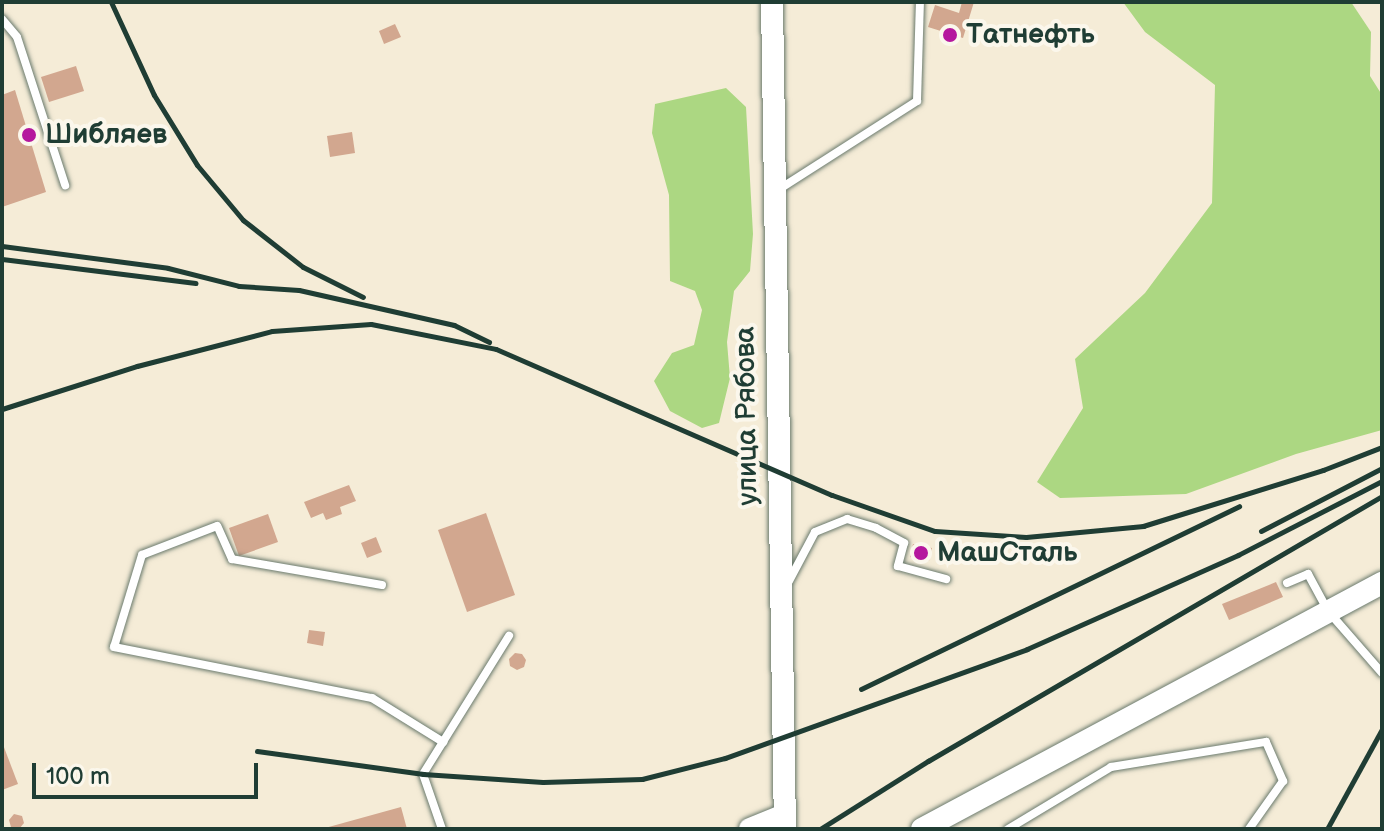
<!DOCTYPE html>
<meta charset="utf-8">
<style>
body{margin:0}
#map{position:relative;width:1384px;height:831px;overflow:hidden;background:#f5ecd7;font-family:"Balsamiq Sans",sans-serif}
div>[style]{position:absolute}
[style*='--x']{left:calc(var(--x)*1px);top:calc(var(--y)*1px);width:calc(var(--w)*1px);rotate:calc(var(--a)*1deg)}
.green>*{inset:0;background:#acd782}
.building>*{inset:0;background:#d2a78f}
.roads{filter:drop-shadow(0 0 2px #6a7a6d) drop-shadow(0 0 2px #6a7a6d)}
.lane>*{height:8px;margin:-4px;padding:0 4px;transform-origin:4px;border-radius:4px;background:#fff}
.secondary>*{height:22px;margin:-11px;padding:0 11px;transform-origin:11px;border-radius:11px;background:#fff}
.rail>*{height:5px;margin:-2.5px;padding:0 2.5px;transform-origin:2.5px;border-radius:2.5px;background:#1f3d34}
.dots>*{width:22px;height:22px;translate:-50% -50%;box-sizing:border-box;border:4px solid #fbf7ec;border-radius:50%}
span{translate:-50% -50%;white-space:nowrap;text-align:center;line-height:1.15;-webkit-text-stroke:8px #fbf7ec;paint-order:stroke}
.poi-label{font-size:28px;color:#1f3d34;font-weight:700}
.left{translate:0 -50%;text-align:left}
.street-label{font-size:28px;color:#1f3d34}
.frame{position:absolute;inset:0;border:4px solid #1f3d34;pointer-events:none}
.scale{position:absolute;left:32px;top:763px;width:226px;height:36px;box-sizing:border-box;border:4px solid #1f3d34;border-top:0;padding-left:10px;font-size:24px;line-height:28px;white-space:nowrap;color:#1f3d34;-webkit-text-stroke:6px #fbf7ec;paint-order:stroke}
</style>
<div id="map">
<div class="green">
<i style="clip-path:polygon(1123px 2px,1351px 2px,1371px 32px,1370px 76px,1382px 95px,1382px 430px,1296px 454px,1186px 494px,1060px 498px,1037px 482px,1083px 408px,1075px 359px,1145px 293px,1212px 203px,1215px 85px,1145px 32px)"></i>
<i style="clip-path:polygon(726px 88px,746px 107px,753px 234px,750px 271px,734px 291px,727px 342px,730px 378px,719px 423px,702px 428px,670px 411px,654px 381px,672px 353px,694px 345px,702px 310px,695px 291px,670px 281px,669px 195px,652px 133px,655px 104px)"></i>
</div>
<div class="building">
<i style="clip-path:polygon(962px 2px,974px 2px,963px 38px,928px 27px,935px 5px,959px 13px)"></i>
<i style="clip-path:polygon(395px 24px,401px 37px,384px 44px,379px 31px)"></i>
<i style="clip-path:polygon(76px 66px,84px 91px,49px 102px,41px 77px)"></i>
<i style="clip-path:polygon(15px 90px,46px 192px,2px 207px,2px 95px)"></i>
<i style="clip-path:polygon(352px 132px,355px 153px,330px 157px,327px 136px)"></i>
<i style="clip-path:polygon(349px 485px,356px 501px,340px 507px,342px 514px,326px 520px,323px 513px,311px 518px,304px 502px)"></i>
<i style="clip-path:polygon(486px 513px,515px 595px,467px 612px,438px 530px)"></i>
<i style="clip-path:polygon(268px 514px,278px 542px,239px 556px,229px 528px)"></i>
<i style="clip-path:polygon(376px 537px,382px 552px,367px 558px,361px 543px)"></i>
<i style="clip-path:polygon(913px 544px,932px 548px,929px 561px,910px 557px)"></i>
<i style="clip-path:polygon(1276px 582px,1283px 597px,1229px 620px,1222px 604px)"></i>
<i style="clip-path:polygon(309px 630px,325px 632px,323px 646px,307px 643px)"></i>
<i style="clip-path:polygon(515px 653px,522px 654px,526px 660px,524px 667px,517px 670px,510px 666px,509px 659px)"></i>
<i style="clip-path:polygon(2px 742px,18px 784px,2px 790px)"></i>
<i style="clip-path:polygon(401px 807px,407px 829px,325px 829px,325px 828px)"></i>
<i style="clip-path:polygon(14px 814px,22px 816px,24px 823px,19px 829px,11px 827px,9px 820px)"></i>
</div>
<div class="roads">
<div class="lane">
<i style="--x:2;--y:19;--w:23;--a:50"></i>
<i style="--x:17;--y:37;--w:156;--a:72"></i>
<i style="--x:778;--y:190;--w:165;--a:-32.6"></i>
<i style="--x:917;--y:101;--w:99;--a:-88.3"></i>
<i style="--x:789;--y:581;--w:55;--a:-62"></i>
<i style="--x:815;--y:532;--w:35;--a:-22"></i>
<i style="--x:847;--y:519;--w:30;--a:17"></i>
<i style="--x:876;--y:528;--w:32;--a:28"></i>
<i style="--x:904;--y:543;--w:24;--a:105"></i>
<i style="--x:898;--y:566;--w:50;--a:15.2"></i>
<i style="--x:1287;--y:583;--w:23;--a:-23"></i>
<i style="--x:1308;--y:574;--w:42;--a:61.6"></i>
<i style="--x:1328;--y:611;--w:82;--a:48.9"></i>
<i style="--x:382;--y:585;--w:152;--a:-170.2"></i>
<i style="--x:232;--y:559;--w:36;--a:-114"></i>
<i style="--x:217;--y:526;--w:80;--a:158.9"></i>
<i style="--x:142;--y:555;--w:96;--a:106.9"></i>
<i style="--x:114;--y:647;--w:263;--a:11.2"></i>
<i style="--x:372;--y:698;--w:84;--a:31.8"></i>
<i style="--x:442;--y:829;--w:58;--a:-109.1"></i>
<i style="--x:423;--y:774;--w:163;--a:-58.1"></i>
<i style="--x:1008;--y:829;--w:120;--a:-31"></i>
<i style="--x:1111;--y:767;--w:157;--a:-9.2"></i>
<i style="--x:1266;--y:742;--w:43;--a:66.4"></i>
<i style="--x:1283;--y:781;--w:59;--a:125.3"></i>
</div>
<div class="secondary">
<i style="--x:772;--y:2;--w:827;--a:89.1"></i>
<i style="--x:750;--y:829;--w:37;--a:-22"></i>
<i style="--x:922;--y:829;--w:522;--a:-28.14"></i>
</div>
</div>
<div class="rail">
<i style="--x:111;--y:2;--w:102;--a:65.2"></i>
<i style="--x:154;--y:95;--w:82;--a:58.4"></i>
<i style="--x:197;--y:165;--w:72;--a:50.1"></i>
<i style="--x:243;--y:220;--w:76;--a:38.1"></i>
<i style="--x:303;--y:267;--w:67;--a:26.6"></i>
<i style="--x:2;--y:246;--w:167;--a:7.5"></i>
<i style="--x:168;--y:268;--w:73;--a:14.2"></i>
<i style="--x:239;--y:286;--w:60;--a:3.8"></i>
<i style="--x:299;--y:290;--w:159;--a:12.7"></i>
<i style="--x:454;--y:325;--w:39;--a:26"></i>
<i style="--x:2;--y:259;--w:195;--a:7.1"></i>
<i style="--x:2;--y:409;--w:142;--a:-17.7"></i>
<i style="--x:137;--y:366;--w:139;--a:-14.5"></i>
<i style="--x:272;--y:331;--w:99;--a:-4"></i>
<i style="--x:371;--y:324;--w:127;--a:11.3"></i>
<i style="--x:496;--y:349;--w:366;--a:23.5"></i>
<i style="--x:832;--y:495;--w:109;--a:19.3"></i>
<i style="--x:935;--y:531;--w:91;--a:3.8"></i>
<i style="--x:1026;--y:537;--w:118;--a:-5.4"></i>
<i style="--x:1143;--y:526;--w:189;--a:-17.3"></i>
<i style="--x:1323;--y:470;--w:63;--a:-21.3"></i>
<i style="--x:1261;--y:531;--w:136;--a:-27.5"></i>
<i style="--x:861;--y:689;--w:420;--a:-25.8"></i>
<i style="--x:257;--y:751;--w:168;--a:7.9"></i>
<i style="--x:423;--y:774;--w:120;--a:3.8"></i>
<i style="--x:543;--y:782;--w:99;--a:-1.7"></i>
<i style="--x:642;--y:779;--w:86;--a:-14.2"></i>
<i style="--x:725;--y:758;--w:321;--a:-19.8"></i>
<i style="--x:1027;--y:649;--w:231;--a:-24"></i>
<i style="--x:1238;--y:555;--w:162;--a:-27.2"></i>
<i style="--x:820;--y:829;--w:128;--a:-32.2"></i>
<i style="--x:928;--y:761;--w:526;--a:-30.27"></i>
<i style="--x:1327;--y:829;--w:114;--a:-61.2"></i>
</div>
<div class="dots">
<i style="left:950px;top:35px;background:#b5179e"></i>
<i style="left:29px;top:135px;background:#b5179e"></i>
<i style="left:921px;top:553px;background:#b5179e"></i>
</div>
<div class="poi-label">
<span class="left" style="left:966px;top:35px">Татнефть</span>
<span class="left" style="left:45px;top:135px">Шибляев</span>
<span class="left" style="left:937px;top:553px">МашСталь</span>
</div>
<div class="street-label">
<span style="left:747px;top:416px;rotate:-91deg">улица Рябова</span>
</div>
<div class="frame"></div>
<div class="scale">100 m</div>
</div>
